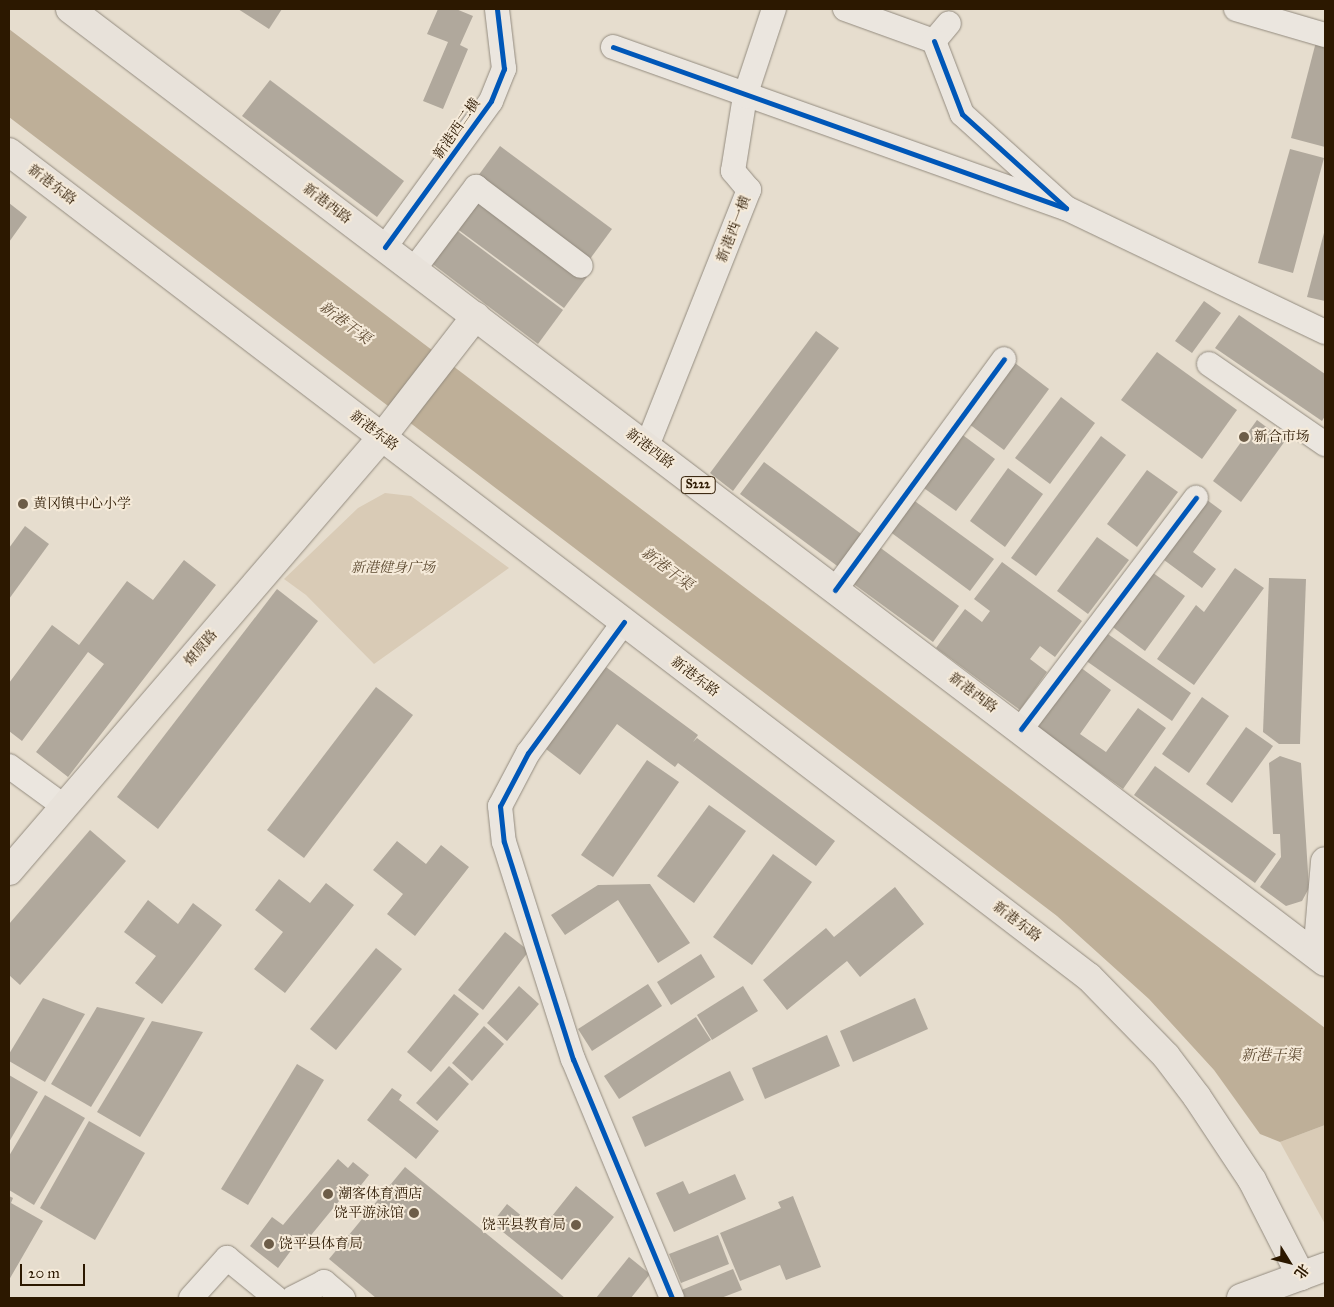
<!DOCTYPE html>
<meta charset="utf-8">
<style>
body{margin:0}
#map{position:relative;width:1334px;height:1307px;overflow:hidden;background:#e6ddce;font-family:"IM FELL Great Primer","Noto Serif SC",serif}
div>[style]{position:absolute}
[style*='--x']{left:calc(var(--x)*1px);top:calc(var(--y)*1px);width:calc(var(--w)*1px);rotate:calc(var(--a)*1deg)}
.green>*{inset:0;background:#d9cbb6}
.water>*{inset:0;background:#beaf98}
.building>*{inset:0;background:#b0a89c}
.roads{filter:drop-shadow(0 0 1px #938b7f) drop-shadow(0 0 1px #938b7f)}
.minor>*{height:24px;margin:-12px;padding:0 12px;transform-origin:12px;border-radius:12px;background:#ebe6df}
.major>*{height:28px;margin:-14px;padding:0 14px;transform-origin:14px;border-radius:14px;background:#e8e2da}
.cycleway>*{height:5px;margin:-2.5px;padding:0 2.5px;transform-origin:2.5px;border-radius:2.5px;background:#0057b8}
.dots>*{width:14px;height:14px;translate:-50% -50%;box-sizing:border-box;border:2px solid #f5ead9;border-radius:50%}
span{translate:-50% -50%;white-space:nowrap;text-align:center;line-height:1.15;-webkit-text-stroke:4px #f5ead9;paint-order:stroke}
.shield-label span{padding:1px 4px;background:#f5ead9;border:1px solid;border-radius:4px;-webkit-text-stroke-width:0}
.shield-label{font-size:12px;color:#2c1800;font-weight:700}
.street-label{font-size:14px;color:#2c1800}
.poi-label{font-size:14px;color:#2c1800}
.left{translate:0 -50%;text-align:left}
.right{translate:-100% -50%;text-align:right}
.park-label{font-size:14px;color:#5d4a31;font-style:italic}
.water-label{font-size:15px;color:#604c34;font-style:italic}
.frame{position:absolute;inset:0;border:10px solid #2c1800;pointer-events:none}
.north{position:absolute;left:1264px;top:1237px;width:50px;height:50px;-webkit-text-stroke:4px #f5ead9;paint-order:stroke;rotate:126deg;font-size:14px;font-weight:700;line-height:20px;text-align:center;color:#2c1800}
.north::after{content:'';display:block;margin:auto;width:18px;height:22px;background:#2c1800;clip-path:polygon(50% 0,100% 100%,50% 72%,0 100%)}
.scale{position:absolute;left:20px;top:1264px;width:65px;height:22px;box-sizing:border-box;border:2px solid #2c1800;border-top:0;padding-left:6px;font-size:15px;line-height:18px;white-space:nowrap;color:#2c1800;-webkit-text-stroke:4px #f5ead9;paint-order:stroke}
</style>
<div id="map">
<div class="green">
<i style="clip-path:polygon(385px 493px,411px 496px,509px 568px,374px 664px,306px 595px,284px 579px,358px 508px)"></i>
<i style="clip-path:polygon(1325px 1125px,1325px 1224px,1280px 1142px)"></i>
</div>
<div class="water">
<i style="clip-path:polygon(9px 29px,1325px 1028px,1325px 1125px,1280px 1142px,1260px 1134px,1214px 1070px,1149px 999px,1057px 916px,9px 117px)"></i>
</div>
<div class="building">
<i style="clip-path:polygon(238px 9px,282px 9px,269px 29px)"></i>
<i style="clip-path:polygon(438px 9px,456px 9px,473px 16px,460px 45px,468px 49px,443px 109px,423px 101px,448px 42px,427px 34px)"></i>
<i style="clip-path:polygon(1317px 38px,1325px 40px,1325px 147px,1291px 138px)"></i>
<i style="clip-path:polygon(270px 80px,404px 181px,377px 217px,242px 116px)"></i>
<i style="clip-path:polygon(500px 146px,612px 229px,587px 263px,475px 180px)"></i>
<i style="clip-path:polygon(1290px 149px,1324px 158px,1293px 273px,1258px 263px)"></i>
<i style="clip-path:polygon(479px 197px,587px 277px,564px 308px,456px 228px)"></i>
<i style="clip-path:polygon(9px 203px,27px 217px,9px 242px)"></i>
<i style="clip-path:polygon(455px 229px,563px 310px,538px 344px,430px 262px)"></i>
<i style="clip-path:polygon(1325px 229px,1325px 301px,1307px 297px)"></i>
<i style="clip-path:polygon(1204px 301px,1221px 313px,1192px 353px,1175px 341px)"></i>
<i style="clip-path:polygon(1239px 315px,1325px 374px,1325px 416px,1322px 421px,1215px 348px)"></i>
<i style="clip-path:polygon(816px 331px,839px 348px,733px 491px,710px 473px)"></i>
<i style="clip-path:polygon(1157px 352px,1237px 410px,1202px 459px,1121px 400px)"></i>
<i style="clip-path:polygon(1015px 363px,1049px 389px,1004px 450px,969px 424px)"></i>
<i style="clip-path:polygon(1061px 397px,1095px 423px,1050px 484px,1015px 458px)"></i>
<i style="clip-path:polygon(1257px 420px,1285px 441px,1241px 502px,1213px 481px)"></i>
<i style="clip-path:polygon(960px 433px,995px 459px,956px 511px,921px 486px)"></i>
<i style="clip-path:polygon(1101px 436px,1126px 455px,1036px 576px,1011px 558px)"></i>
<i style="clip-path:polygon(764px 462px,864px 536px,840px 568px,740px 494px)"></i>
<i style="clip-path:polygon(1008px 468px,1043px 494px,1005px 547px,970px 521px)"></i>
<i style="clip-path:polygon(1147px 470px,1178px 492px,1137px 547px,1107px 524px)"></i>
<i style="clip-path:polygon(1203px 497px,1222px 511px,1193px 552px,1216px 569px,1202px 588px,1160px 557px)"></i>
<i style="clip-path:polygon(912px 499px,994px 559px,970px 591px,889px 531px)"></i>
<i style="clip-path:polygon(25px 526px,49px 544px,9px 599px,9px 548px)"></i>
<i style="clip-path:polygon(1097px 537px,1129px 560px,1088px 614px,1057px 591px)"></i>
<i style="clip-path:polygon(878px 546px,959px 606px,933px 642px,851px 582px)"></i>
<i style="clip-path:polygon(184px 560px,216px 585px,68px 777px,36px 752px,104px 664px,88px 652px,22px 741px,9px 731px,9px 683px,52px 625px,79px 645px,127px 581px,153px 600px)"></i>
<i style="clip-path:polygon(1002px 562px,1082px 621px,1055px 657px,1040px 646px,1030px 659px,1047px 672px,1020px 710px,936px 648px,965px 609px,982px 622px,990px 611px,974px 599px)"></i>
<i style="clip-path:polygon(1235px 568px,1264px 588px,1194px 685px,1157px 659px,1196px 605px,1204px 612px)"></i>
<i style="clip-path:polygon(1149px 570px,1185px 596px,1145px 651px,1110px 625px)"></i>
<i style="clip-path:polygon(1269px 578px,1306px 579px,1300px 744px,1279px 744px,1263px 732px)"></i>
<i style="clip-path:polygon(277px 589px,318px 621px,158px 829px,117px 797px)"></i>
<i style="clip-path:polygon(1105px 632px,1191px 693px,1172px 721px,1085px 660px)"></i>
<i style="clip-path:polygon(606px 667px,698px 735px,693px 742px,697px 738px,835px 841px,816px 866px,678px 763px,675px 767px,617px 724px,580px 775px,546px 749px)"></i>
<i style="clip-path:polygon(1080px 667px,1111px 690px,1080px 734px,1106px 752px,1138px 708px,1166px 728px,1123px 789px,1037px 727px)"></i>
<i style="clip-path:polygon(376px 687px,413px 715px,304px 858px,267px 830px)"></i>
<i style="clip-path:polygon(1202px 697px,1229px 716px,1189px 773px,1162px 754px)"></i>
<i style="clip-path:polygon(1246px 727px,1273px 746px,1232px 803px,1206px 784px)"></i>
<i style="clip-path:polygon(1280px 756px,1301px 763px,1309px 888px,1302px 901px,1286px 906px,1260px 887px,1281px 857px,1280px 834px,1273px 834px,1269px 763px)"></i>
<i style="clip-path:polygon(647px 760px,679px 782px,613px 877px,581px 855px)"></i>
<i style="clip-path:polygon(1155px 766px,1276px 854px,1255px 883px,1134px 795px)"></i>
<i style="clip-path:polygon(709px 805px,746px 831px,694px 903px,657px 876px)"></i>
<i style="clip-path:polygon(90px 830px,126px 861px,20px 985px,9px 975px,9px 924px)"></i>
<i style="clip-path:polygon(397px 841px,426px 864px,441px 845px,469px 867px,415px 936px,387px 914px,403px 894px,373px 870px)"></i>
<i style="clip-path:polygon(773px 854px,812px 882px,752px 965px,713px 937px)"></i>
<i style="clip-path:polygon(279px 879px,310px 903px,326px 883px,354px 905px,285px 993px,254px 969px,283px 932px,255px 910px)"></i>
<i style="clip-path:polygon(650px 884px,690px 943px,658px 963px,618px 900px,565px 935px,551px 915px,598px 885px)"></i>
<i style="clip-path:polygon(895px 887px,924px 924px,860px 977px,847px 961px,787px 1010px,763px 980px,826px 928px,834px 937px)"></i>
<i style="clip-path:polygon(148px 900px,178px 924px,193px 903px,222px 925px,162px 1004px,135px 983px,156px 956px,124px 932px)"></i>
<i style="clip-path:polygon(505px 932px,529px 951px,483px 1010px,458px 990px)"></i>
<i style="clip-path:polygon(376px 948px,402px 969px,336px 1050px,310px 1029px)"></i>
<i style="clip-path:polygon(701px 954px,715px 977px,671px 1005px,657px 982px)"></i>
<i style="clip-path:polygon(648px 984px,662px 1006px,592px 1051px,578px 1029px)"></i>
<i style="clip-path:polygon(519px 986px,539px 1004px,507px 1041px,487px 1023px)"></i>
<i style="clip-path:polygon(743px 986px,758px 1011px,712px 1040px,697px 1015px)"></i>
<i style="clip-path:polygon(454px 994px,479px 1014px,431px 1072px,407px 1052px)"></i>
<i style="clip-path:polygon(43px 998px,85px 1014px,45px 1082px,9px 1061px,9px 1054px)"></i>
<i style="clip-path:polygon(915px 998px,928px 1029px,853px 1062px,840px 1031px)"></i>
<i style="clip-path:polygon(97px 1007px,145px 1018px,91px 1107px,51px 1084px)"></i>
<i style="clip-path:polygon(696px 1017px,711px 1040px,619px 1099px,604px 1076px)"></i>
<i style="clip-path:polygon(152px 1021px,203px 1032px,140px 1137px,97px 1112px)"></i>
<i style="clip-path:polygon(484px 1026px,504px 1044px,472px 1081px,452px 1063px)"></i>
<i style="clip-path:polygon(827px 1035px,840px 1066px,765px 1099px,752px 1068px)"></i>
<i style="clip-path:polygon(297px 1064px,324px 1080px,248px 1205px,221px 1189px)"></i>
<i style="clip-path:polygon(449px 1066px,469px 1084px,437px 1121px,416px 1103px)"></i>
<i style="clip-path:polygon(730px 1071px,744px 1100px,645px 1147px,632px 1117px)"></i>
<i style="clip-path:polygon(9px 1075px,38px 1092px,9px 1142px)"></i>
<i style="clip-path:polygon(392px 1088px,402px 1095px,399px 1100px,439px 1131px,416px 1159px,367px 1120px)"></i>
<i style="clip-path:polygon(45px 1095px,85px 1118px,34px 1205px,9px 1190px,9px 1156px)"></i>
<i style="clip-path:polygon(89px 1121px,145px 1153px,95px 1240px,40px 1208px)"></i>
<i style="clip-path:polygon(338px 1159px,348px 1168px,353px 1162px,369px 1175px,358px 1189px,353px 1184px,303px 1245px,298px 1241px,278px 1268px,250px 1246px,272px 1217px,283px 1225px)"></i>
<i style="clip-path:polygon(405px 1167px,565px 1298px,376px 1298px,329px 1259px)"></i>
<i style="clip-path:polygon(735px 1174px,746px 1199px,674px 1232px,656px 1193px,683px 1181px,689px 1194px)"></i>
<i style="clip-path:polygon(576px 1186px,614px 1217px,562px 1280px,492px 1223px,507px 1204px,540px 1231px)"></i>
<i style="clip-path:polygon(9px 1196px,13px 1198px,11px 1203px,43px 1221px,9px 1280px)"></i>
<i style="clip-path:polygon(793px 1196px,821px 1267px,786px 1280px,780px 1265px,740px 1281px,720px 1233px,781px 1208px,778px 1202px)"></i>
<i style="clip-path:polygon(718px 1235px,729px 1264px,681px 1283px,669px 1254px)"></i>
<i style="clip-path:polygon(629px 1257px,650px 1274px,631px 1298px,596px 1298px)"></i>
<i style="clip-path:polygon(733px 1269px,742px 1290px,721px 1298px,682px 1298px,679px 1291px)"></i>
</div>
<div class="roads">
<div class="minor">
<i style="--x:845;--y:9;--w:95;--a:19.8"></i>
<i style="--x:934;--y:41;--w:23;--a:-50"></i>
<i style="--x:1236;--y:9;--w:93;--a:16.3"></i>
<i style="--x:613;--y:47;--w:481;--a:19.6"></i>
<i style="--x:1066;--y:208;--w:140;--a:-137.9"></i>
<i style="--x:962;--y:114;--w:78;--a:-111"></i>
<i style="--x:1066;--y:208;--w:287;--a:25.6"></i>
<i style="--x:385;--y:247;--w:180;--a:-54"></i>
<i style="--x:491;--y:101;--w:35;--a:-68"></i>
<i style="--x:504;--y:69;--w:60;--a:-96.7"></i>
<i style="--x:414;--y:269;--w:103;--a:-52.9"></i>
<i style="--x:476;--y:187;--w:131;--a:37"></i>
<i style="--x:1209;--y:364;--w:141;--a:34.6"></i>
<i style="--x:647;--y:446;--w:276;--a:-68.3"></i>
<i style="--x:749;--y:190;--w:25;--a:-130"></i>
<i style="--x:733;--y:171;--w:76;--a:-80.9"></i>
<i style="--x:745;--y:96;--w:92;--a:-71.6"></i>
<i style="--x:835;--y:590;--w:286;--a:-53.8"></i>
<i style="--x:624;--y:622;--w:162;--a:126.2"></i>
<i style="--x:528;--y:753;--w:60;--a:117.8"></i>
<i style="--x:500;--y:806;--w:36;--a:84"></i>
<i style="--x:504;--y:842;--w:228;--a:72.4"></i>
<i style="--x:573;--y:1059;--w:259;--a:67.5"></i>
<i style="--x:1021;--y:729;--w:290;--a:-52.9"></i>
<i style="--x:9;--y:766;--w:69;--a:36.2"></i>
<i style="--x:191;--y:1298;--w:54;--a:-48"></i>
<i style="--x:227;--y:1258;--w:63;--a:39.2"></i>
<i style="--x:293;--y:1298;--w:35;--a:-27"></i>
<i style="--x:324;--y:1282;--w:25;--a:40"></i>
</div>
<div class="major">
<i style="--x:70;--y:9;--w:1576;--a:37.21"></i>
<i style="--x:9;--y:152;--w:1359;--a:37.38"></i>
<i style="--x:1089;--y:977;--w:110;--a:45.7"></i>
<i style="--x:1166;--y:1056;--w:51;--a:52.9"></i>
<i style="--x:1197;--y:1097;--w:100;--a:56.5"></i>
<i style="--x:1252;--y:1180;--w:108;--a:63"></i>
<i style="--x:9;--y:871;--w:572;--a:-49.32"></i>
<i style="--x:382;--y:437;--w:153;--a:-52.2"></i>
<i style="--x:1317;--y:955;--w:94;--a:-85.1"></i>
<i style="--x:1241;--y:1298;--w:90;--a:-20.3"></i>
</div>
</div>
<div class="cycleway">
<i style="--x:613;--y:47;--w:481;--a:19.6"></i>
<i style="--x:1066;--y:208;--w:140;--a:-137.9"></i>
<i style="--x:962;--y:114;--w:78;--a:-111"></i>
<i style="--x:385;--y:247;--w:180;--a:-54"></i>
<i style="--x:491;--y:101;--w:35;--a:-68"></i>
<i style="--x:504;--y:69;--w:60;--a:-96.7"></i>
<i style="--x:835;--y:590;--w:286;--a:-53.8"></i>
<i style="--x:624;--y:622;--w:162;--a:126.2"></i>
<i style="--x:528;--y:753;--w:60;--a:117.8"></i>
<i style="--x:500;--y:806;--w:36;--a:84"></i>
<i style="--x:504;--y:842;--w:228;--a:72.4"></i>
<i style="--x:573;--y:1059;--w:259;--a:67.5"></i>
<i style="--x:1021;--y:729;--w:290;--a:-52.9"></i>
</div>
<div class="dots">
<i style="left:1244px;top:437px;background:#6d5d48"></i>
<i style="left:23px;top:504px;background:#6d5d48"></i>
<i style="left:328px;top:1194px;background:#6d5d48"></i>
<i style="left:414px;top:1213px;background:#6d5d48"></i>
<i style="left:576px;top:1225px;background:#6d5d48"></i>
<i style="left:269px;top:1244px;background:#6d5d48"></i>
</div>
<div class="shield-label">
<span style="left:698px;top:485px">S222</span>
</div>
<div class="street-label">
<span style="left:457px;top:129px;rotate:-55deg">新港西二横</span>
<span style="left:52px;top:185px;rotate:37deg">新港东路</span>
<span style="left:327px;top:204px;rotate:37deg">新港西路</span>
<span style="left:734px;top:229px;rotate:-69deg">新港西一横</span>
<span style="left:374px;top:431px;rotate:37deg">新港东路</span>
<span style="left:650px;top:449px;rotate:37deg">新港西路</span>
<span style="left:201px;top:648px;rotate:-49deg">燎原路</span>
<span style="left:695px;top:677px;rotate:37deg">新港东路</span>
<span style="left:973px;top:693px;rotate:37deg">新港西路</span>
<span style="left:1017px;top:922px;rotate:37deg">新港东路</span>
</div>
<div class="poi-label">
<span class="left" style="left:1254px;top:437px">新合市场</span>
<span class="left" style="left:33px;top:504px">黄冈镇中心小学</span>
<span class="left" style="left:338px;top:1194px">潮客体育酒店</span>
<span class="right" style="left:404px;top:1213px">饶平游泳馆</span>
<span class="right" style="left:566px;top:1225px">饶平县教育局</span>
<span class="left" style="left:279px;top:1244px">饶平县体育局</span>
</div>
<div class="park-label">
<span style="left:393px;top:568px">新港健身广场</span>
</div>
<div class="water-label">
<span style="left:345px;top:323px;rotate:37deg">新港干渠</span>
<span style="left:667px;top:569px;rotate:37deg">新港干渠</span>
<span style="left:1271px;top:1056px">新港干渠</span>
</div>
<div class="frame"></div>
<div class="north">北</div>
<div class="scale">20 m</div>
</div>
